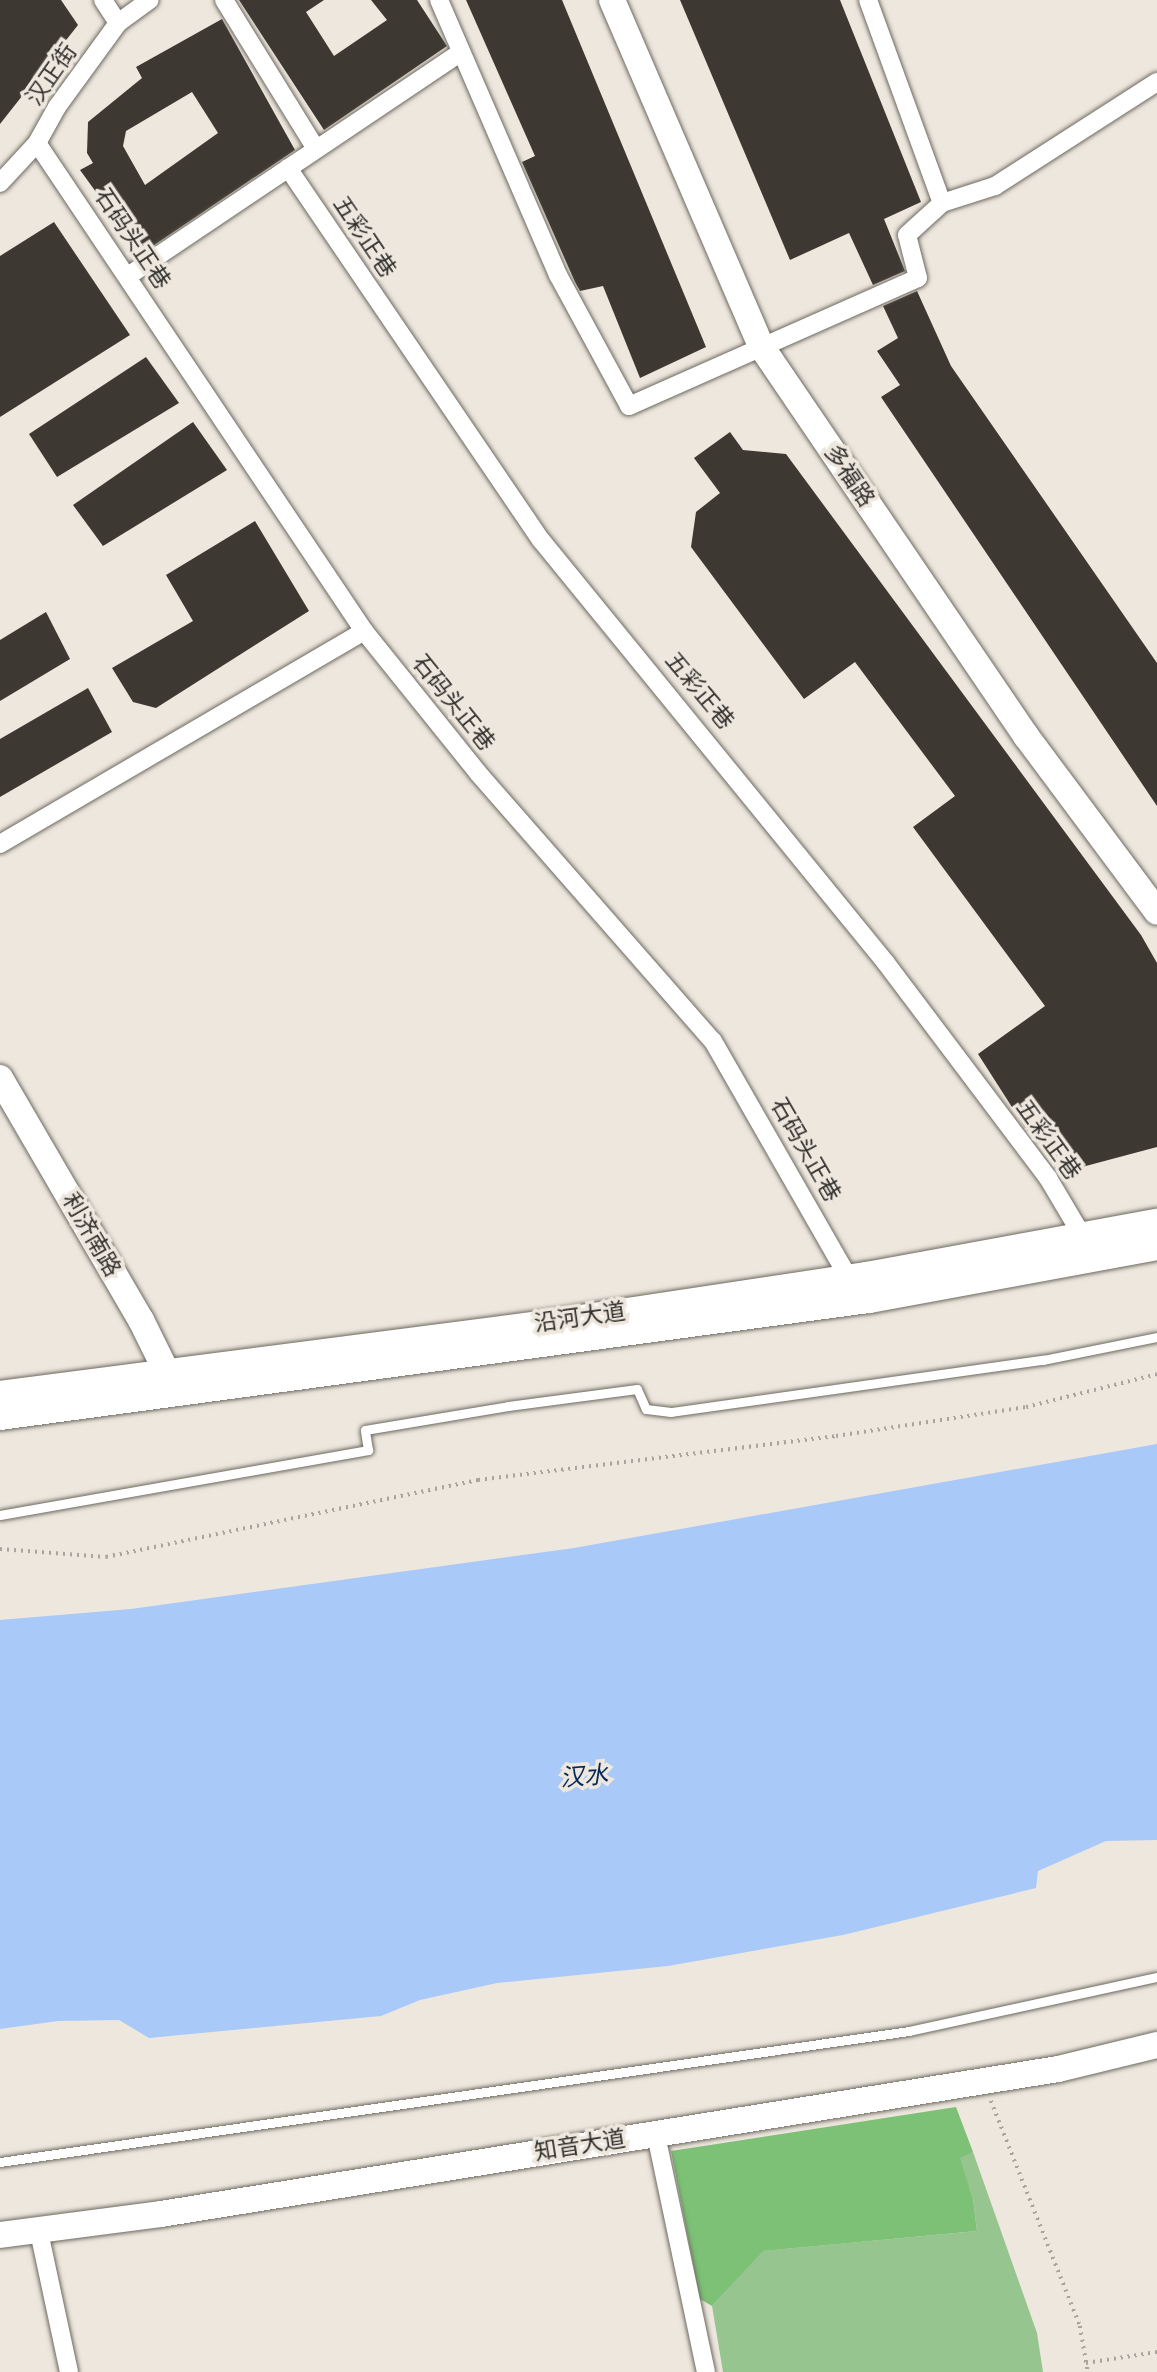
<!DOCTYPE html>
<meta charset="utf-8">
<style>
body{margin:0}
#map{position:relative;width:1157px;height:2372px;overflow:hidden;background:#ede7de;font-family:"Sofia Sans Condensed","Noto Sans SC",sans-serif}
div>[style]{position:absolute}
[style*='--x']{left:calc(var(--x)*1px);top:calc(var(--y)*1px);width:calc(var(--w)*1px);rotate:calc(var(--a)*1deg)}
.green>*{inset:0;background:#96c590}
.forest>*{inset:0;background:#7cc176}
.water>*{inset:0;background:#a9c9f9}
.building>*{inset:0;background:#3d3831}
.path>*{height:3.5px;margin-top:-1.75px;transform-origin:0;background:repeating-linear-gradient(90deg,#a9a49d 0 2px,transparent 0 7px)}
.roads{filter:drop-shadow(0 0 2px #6e6960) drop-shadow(0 0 2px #6e6960)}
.lane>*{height:9px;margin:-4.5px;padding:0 4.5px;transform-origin:4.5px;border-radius:4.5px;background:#fff}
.street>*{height:18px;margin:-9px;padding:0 9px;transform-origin:9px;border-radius:9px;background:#fff}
.secondary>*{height:26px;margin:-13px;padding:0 13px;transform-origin:13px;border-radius:13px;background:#fff}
span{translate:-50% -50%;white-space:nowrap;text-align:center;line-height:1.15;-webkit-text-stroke:7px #ede7de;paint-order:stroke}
.street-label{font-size:23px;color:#312f2c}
.water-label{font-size:24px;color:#072958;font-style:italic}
</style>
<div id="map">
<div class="green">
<i style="clip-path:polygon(973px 2152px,1037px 2333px,1043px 2372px,723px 2372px,712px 2306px,762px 2251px,977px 2231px,973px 2199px,959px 2157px)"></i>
</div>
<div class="forest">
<i style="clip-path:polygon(956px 2107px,973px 2152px,960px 2158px,973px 2199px,977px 2231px,763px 2251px,712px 2306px,700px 2299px,671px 2151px)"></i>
</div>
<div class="water">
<i style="clip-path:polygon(1157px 1444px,1157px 1840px,1106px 1841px,1038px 1871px,1036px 1888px,843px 1935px,668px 1966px,497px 1983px,420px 2000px,381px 2016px,149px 2038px,119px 2020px,58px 2021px,0 2029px,0 1620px,131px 1609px,574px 1548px)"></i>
</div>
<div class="building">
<i style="clip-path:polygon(0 0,61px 0,78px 25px,0 124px)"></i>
<i style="clip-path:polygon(239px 0,324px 0,306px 12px,334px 56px,387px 20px,371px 0,417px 0,447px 46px,324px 130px)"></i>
<i style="clip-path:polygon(466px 0,562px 0,706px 347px,640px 378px,603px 286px,580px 291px,575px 282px,522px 162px,535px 156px)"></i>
<i style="clip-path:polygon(680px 0,840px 0,921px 202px,884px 219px,905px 271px,873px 285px,849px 233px,790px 260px)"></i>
<i style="clip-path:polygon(evenodd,222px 19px,295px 150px,141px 254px,80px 170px,93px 163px,87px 153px,88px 122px,142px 78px,136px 67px,222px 19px,192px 92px,218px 133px,145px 185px,123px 146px,126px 131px,192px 92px)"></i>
<i style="clip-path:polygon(54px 222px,130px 335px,0 417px,0 256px)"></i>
<i style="clip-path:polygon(917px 291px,951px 366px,1157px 663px,1157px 806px,881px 397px,900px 385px,877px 351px,898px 338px,883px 306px)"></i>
<i style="clip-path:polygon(146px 357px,179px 403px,57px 477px,29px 434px)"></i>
<i style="clip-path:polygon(193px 422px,227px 470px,103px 546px,73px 505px)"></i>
<i style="clip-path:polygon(730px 432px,743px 450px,786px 454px,1141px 935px,1157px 963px,1157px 1147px,1067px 1171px,1026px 1129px,978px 1054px,1045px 1006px,913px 827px,955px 796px,855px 662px,804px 699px,691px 547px,696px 512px,720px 493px,694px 458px)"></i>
<i style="clip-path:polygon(255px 521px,309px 611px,156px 708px,133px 702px,112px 668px,193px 621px,166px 575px)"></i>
<i style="clip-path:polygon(46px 612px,70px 659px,0 701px,0 640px)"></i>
<i style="clip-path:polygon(88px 688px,112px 732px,0 797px,0 739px)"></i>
</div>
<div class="path">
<i style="--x:0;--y:1549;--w:106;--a:4.3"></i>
<i style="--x:106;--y:1557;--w:380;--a:-11.7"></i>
<i style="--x:478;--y:1480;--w:361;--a:-7"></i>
<i style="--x:836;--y:1436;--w:192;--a:-8.7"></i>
<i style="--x:1026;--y:1407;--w:135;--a:-14.1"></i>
<i style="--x:991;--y:2101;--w:242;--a:68.4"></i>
<i style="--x:1080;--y:2326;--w:47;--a:80.1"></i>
<i style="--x:1086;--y:2363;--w:72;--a:-8.8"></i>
</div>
<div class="roads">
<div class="lane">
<i style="--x:0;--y:1515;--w:374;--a:-10"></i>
<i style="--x:368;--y:1450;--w:20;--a:-99"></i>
<i style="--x:365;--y:1430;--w:145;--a:-9.5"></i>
<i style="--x:508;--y:1406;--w:130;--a:-7.5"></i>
<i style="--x:637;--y:1389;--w:22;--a:66"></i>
<i style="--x:646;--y:1409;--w:25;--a:7"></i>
<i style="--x:671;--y:1412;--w:376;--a:-8"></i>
<i style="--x:1043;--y:1360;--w:116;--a:-11.4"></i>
<i style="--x:0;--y:2162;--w:918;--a:-8.2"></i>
<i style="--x:909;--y:2031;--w:254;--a:-12.3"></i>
</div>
<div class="street">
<i style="--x:103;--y:0;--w:27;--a:57"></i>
<i style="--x:224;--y:0;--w:175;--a:58.3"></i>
<i style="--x:439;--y:0;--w:300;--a:66.6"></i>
<i style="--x:558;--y:275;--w:149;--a:61.5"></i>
<i style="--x:629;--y:406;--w:316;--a:-23.9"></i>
<i style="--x:918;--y:278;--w:44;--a:-104.3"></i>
<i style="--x:907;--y:235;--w:47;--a:-42.4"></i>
<i style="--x:942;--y:203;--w:56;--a:-17.8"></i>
<i style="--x:995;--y:186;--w:193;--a:-32.7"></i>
<i style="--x:868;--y:0;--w:216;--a:70"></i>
<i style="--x:37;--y:143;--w:587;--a:56.17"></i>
<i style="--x:364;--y:631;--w:182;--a:51.2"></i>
<i style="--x:478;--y:773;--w:356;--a:48.8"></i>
<i style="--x:713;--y:1041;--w:273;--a:60.2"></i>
<i style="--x:288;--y:168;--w:450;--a:55.8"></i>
<i style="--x:541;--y:540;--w:546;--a:50.8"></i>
<i style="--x:886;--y:963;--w:269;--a:53"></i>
<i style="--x:1048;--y:1178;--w:69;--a:59.3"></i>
<i style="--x:0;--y:183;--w:54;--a:-47.2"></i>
<i style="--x:37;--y:143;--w:41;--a:-60.9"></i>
<i style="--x:57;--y:107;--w:104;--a:-54"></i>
<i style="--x:118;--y:23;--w:39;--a:-36"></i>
<i style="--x:128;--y:276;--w:401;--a:-33.9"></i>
<i style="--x:0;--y:844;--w:422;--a:-30.3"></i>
<i style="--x:656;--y:2135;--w:242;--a:78.1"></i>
<i style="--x:39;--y:2232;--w:143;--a:77.9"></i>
</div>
<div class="secondary">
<i style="--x:612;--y:0;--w:377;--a:66.7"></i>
<i style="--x:761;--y:346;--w:472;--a:55.8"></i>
<i style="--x:1026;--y:736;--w:219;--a:53.3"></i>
<i style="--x:0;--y:1078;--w:280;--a:59.8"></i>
<i style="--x:141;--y:1320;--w:75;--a:63.8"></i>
<i style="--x:0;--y:1394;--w:560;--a:-7.39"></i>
<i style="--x:555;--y:1322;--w:316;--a:-8.6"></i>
<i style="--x:867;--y:1275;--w:295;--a:-10.4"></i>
<i style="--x:0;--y:1417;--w:877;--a:-7.67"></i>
<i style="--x:869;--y:1300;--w:293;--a:-10.4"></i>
<i style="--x:0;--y:2235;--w:162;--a:-7.4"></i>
<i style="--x:161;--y:2214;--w:909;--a:-9.18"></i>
<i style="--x:1058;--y:2069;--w:102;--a:-13.6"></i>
</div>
</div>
<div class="street-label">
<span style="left:52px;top:75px;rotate:-55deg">汉正街</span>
<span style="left:364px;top:237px;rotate:56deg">五彩正巷</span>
<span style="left:132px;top:239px;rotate:56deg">石码头正巷</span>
<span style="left:849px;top:476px;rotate:56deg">多福路</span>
<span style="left:699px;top:691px;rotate:50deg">五彩正巷</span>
<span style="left:453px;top:703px;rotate:51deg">石码头正巷</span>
<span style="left:1048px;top:1140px;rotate:54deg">五彩正巷</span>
<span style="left:805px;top:1150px;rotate:60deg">石码头正巷</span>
<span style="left:91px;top:1235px;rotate:60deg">利济南路</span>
<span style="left:580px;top:1318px;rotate:-8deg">沿河大道</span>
<span style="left:580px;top:2146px;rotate:-9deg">知音大道</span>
</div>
<div class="water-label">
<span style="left:584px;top:1777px;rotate:-5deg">汉水</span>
</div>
</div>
